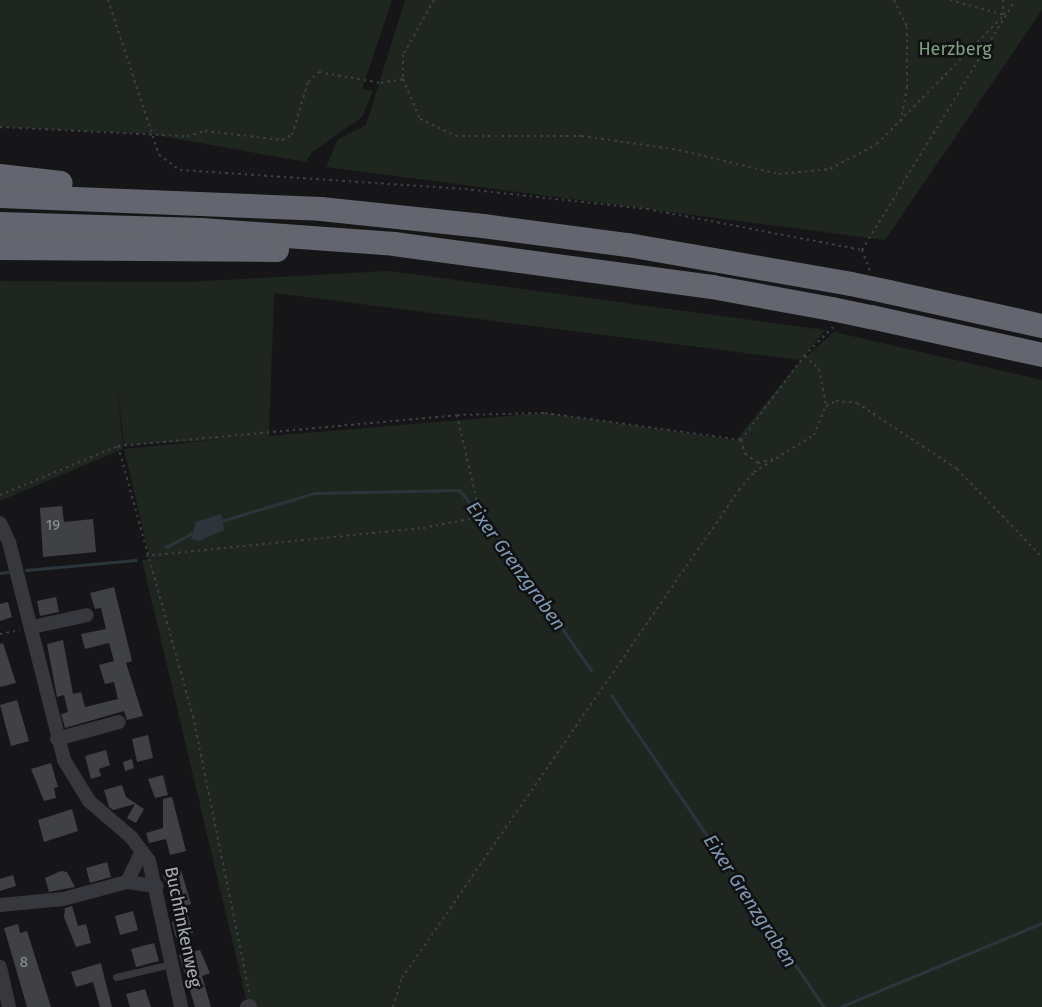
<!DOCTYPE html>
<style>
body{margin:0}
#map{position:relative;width:1042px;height:1007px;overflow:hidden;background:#161618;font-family:"Fira Sans",sans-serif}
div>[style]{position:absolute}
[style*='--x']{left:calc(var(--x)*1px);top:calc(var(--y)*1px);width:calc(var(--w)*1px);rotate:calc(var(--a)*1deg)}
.green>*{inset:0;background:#1e261f}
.water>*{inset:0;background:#2c353c}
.stream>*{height:3px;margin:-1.5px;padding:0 1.5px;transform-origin:1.5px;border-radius:1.5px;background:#2c353c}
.building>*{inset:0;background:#404145}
.path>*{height:2px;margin-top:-1px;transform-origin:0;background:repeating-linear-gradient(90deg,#3d3f44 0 2.5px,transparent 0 6.5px)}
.lane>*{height:7px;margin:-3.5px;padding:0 3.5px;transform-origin:3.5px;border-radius:3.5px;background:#37383d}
.street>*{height:14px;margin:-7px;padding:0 7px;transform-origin:7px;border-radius:7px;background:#37383d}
.highway>*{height:24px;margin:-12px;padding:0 12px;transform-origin:12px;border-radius:12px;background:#63666e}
.highway-bridge>*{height:24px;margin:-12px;padding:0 12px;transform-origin:12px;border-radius:12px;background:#63666e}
span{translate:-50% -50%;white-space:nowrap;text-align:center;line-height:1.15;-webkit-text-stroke:5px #111113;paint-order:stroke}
.number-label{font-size:15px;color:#8e929b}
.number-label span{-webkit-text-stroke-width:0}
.park-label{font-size:18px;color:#7fa381}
.street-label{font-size:18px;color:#a8adb8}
.water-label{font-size:19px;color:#7f9bb3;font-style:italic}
</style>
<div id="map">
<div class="green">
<i style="clip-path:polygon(0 0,392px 0,362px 89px,373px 91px,362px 117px,311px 153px,306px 162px,150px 134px,0 127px)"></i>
<i style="clip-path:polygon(405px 0,1042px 0,1042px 10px,885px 240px,326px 167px,338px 139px,366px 125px)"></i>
<i style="clip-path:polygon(evenodd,389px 271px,825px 330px,801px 361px,834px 332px,1042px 380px,1042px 1007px,248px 1007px,142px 560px,195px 556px,150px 559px,124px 449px,215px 440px,124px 445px,117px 381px,123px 449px,0 501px,0 281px,184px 282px,389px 271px,274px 293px,800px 360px,800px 361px,736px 440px,545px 413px,269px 436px,274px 293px)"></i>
</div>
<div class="water">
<i style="clip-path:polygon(221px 514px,224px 530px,199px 541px,191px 539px,196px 522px)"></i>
</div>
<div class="stream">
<i style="--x:218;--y:522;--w:100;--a:-16.8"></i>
<i style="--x:314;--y:493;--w:145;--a:-1.2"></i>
<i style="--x:459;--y:490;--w:57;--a:49.9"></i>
<i style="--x:496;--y:534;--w:166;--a:55.1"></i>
<i style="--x:166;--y:547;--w:32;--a:-28"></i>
<i style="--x:26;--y:570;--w:110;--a:-5.2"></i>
<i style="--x:0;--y:573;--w:8;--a:-7"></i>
<i style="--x:611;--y:695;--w:378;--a:55.7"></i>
<i style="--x:840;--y:1007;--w:219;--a:-22.6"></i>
</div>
<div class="building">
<i style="clip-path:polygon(62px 506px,64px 522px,93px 519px,96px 552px,43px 557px,40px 508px)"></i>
<i style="clip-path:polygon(114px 587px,132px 661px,126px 663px,143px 716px,127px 720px,124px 711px,65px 728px,61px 714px,68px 712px,64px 695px,57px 697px,47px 644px,63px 640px,73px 694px,81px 692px,85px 707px,118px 699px,114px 682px,105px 684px,99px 665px,114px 661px,109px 643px,85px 649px,81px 634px,106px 629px,101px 608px,95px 609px,90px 593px)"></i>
<i style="clip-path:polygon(56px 597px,59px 612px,40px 616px,37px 601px)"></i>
<i style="clip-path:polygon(8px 602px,12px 617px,0 621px,0 604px)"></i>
<i style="clip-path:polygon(3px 643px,16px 683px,0 687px,0 644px)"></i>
<i style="clip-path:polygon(17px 700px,29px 741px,11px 746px,0 705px)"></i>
<i style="clip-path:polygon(148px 735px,153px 758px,137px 762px,132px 739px)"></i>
<i style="clip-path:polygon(106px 750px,110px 765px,99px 769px,101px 776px,91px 779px,85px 756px)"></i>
<i style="clip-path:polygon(132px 759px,134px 768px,125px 771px,123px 762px)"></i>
<i style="clip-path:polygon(51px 763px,58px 787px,54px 788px,56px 798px,44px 801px,31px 769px)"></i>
<i style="clip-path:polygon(163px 775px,168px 795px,155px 798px,148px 779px)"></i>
<i style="clip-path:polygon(122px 785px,126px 797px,144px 809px,136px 823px,127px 818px,135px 804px,113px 810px,109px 807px,104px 790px)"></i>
<i style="clip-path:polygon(172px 797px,186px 851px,170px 855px,166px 839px,149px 843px,146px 833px,163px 828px,163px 799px)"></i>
<i style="clip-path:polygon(72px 809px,78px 831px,44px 842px,38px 820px)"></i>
<i style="clip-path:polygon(107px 862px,111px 877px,90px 883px,86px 868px)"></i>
<i style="clip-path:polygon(181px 870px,191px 904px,185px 906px,193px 933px,176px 938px,172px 922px,181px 920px,163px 875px)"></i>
<i style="clip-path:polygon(61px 871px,67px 872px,75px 887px,49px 892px,45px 878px)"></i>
<i style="clip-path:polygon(13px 875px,16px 886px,0 891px,0 879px)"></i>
<i style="clip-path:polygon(72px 906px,78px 926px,86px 924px,91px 943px,76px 947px,64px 917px,65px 908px)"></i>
<i style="clip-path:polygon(133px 911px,138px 930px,120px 935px,115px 916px)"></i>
<i style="clip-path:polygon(18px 924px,20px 933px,27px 931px,51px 1007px,27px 1007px,4px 928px)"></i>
<i style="clip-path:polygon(154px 943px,159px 961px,136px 967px,131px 949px)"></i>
<i style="clip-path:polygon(200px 950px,210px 973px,202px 976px,211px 1007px,195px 1007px,179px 955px)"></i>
<i style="clip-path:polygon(101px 963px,103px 972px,112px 1007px,100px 1007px,93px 982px,76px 987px,71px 972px)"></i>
<i style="clip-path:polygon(145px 989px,151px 1007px,130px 1007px,126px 994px)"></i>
</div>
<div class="path">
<i style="--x:108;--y:0;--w:163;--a:71.8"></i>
<i style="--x:159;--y:155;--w:26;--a:36"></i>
<i style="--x:180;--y:170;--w:286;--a:3.8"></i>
<i style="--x:465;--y:189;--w:183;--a:6.3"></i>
<i style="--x:647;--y:209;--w:219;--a:10.8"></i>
<i style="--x:862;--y:250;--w:293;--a:-58.5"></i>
<i style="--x:434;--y:0;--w:63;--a:119.4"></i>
<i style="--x:403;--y:55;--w:24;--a:90"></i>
<i style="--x:403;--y:79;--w:43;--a:67"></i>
<i style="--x:420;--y:119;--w:40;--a:25"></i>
<i style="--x:456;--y:136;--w:126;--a:0"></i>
<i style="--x:582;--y:136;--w:98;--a:8.2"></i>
<i style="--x:679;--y:150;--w:103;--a:13.5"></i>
<i style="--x:779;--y:174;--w:51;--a:-5.6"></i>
<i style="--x:830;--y:169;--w:53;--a:-28"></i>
<i style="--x:877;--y:144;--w:181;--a:-45.4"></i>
<i style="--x:1004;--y:15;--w:15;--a:-94"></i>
<i style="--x:894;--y:0;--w:30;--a:64"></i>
<i style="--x:907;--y:27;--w:60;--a:90"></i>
<i style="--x:907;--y:87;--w:35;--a:100"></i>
<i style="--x:950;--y:0;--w:56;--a:15.5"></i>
<i style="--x:0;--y:127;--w:187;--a:2.8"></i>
<i style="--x:187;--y:136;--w:19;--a:-16"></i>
<i style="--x:205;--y:131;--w:78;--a:6.7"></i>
<i style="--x:282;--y:140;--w:11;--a:-27"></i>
<i style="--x:292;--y:135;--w:55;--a:-73.2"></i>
<i style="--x:308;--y:82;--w:15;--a:-42"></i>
<i style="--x:319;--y:72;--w:63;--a:10.1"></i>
<i style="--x:381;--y:83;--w:22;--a:-10"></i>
<i style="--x:862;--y:250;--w:22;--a:69"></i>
<i style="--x:805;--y:356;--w:19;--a:43"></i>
<i style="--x:819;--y:369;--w:38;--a:79"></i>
<i style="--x:741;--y:440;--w:15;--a:74"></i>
<i style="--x:745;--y:454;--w:16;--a:35"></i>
<i style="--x:758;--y:463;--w:16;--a:-15"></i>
<i style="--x:118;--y:446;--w:340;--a:-5.2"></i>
<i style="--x:457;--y:415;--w:88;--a:-1.3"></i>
<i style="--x:545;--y:413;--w:198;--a:7.8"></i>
<i style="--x:741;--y:440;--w:105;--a:-53.1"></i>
<i style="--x:804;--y:356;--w:41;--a:-45"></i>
<i style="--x:0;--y:495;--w:128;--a:-22.6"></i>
<i style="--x:118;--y:446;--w:280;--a:74.5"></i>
<i style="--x:193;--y:716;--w:285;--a:78.5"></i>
<i style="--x:146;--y:556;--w:278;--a:-5.8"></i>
<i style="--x:423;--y:528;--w:48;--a:-10.8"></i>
<i style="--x:470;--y:519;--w:15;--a:-58"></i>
<i style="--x:478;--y:506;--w:93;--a:-103"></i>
<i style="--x:0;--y:634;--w:20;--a:-11"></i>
<i style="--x:393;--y:1007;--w:30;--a:-73"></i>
<i style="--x:402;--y:978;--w:593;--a:-55.37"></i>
<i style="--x:739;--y:490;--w:23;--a:-50"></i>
<i style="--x:754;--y:472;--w:70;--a:-31.7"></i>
<i style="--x:814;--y:435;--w:31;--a:-68"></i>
<i style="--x:826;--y:406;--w:11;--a:-27"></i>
<i style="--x:836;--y:401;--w:21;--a:5"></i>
<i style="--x:857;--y:403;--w:120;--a:33.4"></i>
<i style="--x:957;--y:469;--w:122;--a:46"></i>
</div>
<div class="lane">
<i style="--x:116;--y:977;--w:57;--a:-13.3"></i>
</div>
<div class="street">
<i style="--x:0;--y:523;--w:21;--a:65"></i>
<i style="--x:9;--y:542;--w:225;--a:75.8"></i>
<i style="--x:64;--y:760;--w:48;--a:58.6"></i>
<i style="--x:89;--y:801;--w:55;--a:40.6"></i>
<i style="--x:131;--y:837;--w:30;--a:53"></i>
<i style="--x:149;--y:861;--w:149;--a:77.6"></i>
<i style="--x:32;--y:627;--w:56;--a:-12.3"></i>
<i style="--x:57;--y:739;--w:64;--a:-15.3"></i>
<i style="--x:127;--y:882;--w:34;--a:-64"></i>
<i style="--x:0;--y:905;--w:63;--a:-5.4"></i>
<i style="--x:63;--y:899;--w:66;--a:-14.9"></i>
<i style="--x:127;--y:882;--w:30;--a:8"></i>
<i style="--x:0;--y:967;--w:41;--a:77.3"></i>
<i style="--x:247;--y:1007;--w:3;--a:-18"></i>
</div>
<div class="highway">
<i style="--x:0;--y:176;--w:61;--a:6.5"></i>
<i style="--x:0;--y:196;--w:321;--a:2.3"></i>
<i style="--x:321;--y:209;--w:163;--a:6"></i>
<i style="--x:483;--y:226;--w:146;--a:7.5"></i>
<i style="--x:628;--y:245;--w:226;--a:9.9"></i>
<i style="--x:0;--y:224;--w:201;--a:1.7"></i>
<i style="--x:201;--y:230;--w:194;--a:4.1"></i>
<i style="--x:394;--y:244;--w:321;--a:7.7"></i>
<i style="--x:712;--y:287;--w:122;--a:10.4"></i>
<i style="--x:0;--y:248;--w:277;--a:0.4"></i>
<i style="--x:889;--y:292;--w:157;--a:12.5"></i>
<i style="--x:871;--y:317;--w:175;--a:12.5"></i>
</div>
<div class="highway-bridge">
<i style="--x:851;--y:284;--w:39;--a:12"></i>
<i style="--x:832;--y:309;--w:40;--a:12"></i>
</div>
<div class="number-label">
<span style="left:53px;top:526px">19</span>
<span style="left:24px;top:963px">8</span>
</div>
<div class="park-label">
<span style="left:955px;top:49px">Herzberg</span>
</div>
<div class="street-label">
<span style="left:183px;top:927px;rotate:78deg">Buchfinkenweg</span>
</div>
<div class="water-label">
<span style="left:516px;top:566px;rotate:54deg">Eixer Grenzgraben</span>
<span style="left:750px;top:901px;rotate:57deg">Eixer Grenzgraben</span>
</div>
</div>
